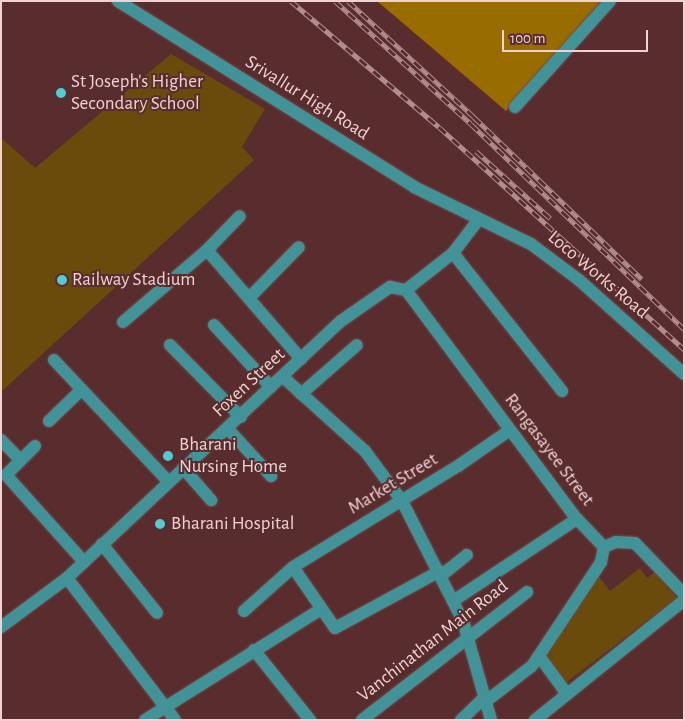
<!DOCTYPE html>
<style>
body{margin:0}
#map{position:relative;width:685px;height:721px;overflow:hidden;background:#592c2d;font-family:"Alegreya Sans",sans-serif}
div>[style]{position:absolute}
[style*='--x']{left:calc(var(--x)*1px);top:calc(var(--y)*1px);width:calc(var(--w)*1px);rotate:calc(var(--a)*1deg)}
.green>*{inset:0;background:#6a4b0b}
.forest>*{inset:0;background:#996c00}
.roads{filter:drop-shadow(0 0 1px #744a4b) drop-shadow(0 0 1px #744a4b)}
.minor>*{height:12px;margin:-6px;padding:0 6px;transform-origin:6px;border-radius:6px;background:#419397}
.rail>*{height:5px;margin-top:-2.5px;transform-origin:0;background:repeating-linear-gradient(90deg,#592c2d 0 9px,#b18d8e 0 18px);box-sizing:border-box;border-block:1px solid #b18d8e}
.dots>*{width:14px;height:14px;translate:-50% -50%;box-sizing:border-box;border:2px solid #592c2d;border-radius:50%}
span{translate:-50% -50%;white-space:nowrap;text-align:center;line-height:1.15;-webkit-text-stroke:4px #592c2d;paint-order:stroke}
.poi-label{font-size:19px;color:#efd2d2}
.left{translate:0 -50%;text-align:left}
.street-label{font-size:19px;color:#efd2d2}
.frame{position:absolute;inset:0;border:2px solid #efd2d2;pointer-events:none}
.scale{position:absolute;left:502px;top:30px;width:146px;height:22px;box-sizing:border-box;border:2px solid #efd2d2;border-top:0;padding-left:6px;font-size:15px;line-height:18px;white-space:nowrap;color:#efd2d2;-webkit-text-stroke:4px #592c2d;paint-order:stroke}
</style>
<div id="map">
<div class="green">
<i style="clip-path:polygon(171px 54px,265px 109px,242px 147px,254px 160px,1px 392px,1px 138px,35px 168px)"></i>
<i style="clip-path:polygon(640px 568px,647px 578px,655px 572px,677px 598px,563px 685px,543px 660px,596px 573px,610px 591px)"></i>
</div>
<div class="forest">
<i style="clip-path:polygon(377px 1px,601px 1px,506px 111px)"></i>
</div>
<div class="roads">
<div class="minor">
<i style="--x:118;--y:1;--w:350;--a:32.1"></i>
<i style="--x:414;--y:187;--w:130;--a:26"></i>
<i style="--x:531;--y:244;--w:60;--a:36.9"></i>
<i style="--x:579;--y:280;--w:141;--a:41.8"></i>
<i style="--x:515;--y:107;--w:142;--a:-48.1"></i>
<i style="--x:207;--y:250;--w:144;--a:49.2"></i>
<i style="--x:453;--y:253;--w:176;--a:51.7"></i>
<i style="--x:406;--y:290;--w:286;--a:53.3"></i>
<i style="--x:577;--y:519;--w:39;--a:46"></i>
<i style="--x:604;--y:547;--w:13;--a:-23"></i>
<i style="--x:616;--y:542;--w:19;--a:3"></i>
<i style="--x:635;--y:543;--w:71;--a:46.1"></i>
<i style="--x:249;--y:298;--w:71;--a:-45.6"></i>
<i style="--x:123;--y:322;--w:111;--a:-40.6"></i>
<i style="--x:207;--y:250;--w:47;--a:-45.9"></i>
<i style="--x:214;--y:325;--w:84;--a:47.4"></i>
<i style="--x:170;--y:345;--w:101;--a:45.4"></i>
<i style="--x:54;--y:360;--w:166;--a:46.7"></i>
<i style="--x:283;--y:377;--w:110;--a:42.1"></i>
<i style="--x:365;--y:451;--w:62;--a:53.5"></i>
<i style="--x:402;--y:501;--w:135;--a:63.1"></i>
<i style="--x:463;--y:621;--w:103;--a:74.2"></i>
<i style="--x:301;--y:394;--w:74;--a:-41.2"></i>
<i style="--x:49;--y:421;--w:45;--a:-44.1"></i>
<i style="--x:228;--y:429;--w:64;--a:47.5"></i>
<i style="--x:1;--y:440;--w:28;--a:46"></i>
<i style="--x:35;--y:446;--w:41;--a:135"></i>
<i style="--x:6;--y:475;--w:117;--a:48.1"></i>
<i style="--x:183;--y:468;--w:43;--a:48.8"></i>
<i style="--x:102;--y:544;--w:88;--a:51.4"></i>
<i style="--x:293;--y:567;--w:74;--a:55.5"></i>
<i style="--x:335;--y:628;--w:119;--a:-28.5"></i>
<i style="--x:442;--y:575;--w:32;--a:-39"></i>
<i style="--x:67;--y:578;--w:178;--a:52.7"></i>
<i style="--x:453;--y:601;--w:149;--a:-33.5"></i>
<i style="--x:244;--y:611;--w:66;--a:-41.9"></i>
<i style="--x:293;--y:567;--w:193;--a:-31.5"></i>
<i style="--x:458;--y:466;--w:63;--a:-34.7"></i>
<i style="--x:1;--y:627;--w:82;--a:-36.6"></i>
<i style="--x:67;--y:578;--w:376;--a:-43.2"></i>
<i style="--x:341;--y:321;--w:60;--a:-34.8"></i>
<i style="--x:390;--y:287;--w:16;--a:11"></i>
<i style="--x:406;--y:290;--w:60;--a:-38.2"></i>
<i style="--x:453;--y:253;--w:43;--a:-52.6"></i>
<i style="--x:254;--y:650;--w:90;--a:51.3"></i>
<i style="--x:539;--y:656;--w:47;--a:53.6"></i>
<i style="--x:485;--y:702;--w:59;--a:-37.5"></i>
<i style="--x:532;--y:666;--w:125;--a:-56.4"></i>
<i style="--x:601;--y:562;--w:15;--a:-79"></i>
<i style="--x:145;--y:720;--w:208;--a:-32.2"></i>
<i style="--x:362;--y:720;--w:209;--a:-37.8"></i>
<i style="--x:461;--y:720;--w:33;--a:-44"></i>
<i style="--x:535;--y:720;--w:191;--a:-38.8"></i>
</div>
</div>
<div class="rail">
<i style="--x:291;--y:1;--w:194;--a:40.4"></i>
<i style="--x:439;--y:127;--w:331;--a:42.2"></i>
<i style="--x:335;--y:1;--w:183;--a:42.1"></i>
<i style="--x:471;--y:124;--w:296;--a:43.9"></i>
<i style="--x:348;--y:1;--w:171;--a:42.6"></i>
<i style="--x:474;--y:117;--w:233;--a:44"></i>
<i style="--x:476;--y:151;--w:100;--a:42.2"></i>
</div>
<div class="dots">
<i style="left:61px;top:93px;background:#51ccd2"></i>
<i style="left:62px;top:280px;background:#51ccd2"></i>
<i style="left:168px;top:456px;background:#51ccd2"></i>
<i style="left:160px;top:524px;background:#51ccd2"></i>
</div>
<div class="poi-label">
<span class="left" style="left:71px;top:93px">St Joseph's Higher<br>Secondary School</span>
<span class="left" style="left:72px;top:280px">Railway Stadium</span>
<span class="left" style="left:179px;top:456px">Bharani<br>Nursing Home</span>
<span class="left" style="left:171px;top:524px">Bharani Hospital</span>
</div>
<div class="street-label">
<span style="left:307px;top:98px;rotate:32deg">Srivallur High Road</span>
<span style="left:598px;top:275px;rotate:40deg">Loco Works Road</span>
<span style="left:249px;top:383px;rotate:-43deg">Foxen Street</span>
<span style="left:549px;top:450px;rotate:53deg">Rangasayee Street</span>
<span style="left:393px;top:484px;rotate:-31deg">Market Street</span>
<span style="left:433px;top:641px;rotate:-38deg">Vanchinathan Main Road</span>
</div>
<div class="frame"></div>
<div class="scale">100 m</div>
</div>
